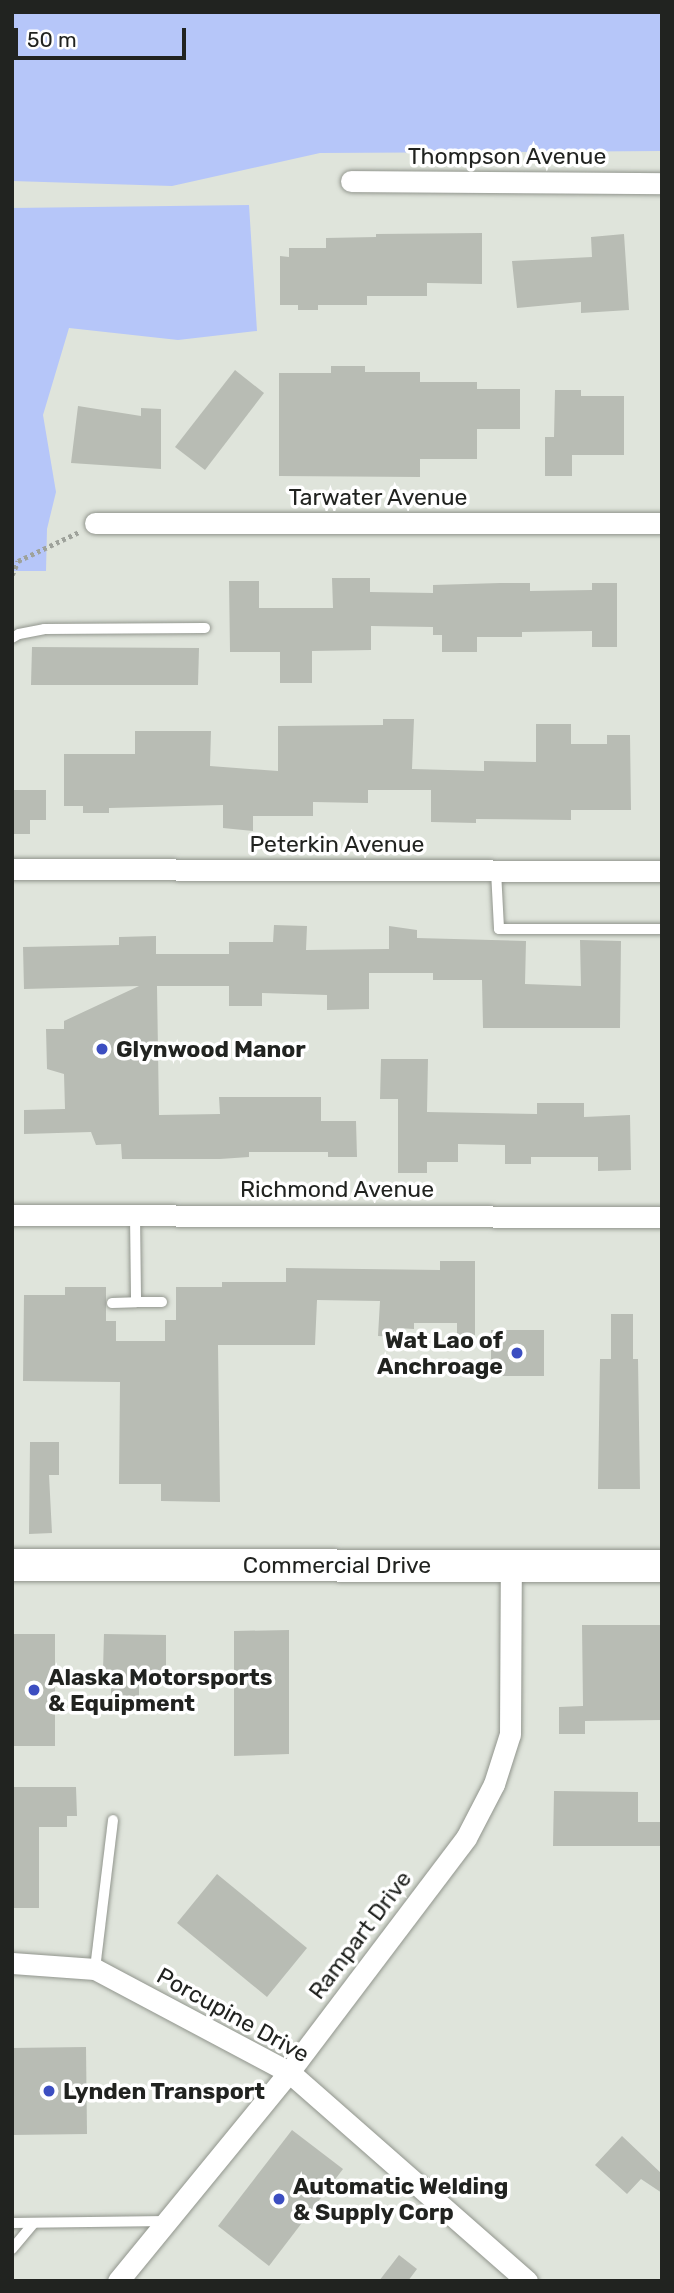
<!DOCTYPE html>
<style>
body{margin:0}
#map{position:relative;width:674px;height:2293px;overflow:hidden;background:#dfe4db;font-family:Rubik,sans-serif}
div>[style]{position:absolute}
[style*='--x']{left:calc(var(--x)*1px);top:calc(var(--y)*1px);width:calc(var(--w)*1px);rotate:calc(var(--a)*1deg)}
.green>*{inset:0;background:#b6c6f9}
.building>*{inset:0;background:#b8bcb4}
.path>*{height:4.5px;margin-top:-2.25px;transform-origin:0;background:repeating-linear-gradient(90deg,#9ea29b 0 3.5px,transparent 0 7px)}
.roads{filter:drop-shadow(0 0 2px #91958d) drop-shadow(0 0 2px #91958d)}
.lane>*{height:10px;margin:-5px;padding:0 5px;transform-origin:5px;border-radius:5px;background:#fff}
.street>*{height:21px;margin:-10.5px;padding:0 10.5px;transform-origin:10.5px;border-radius:10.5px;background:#fff}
.secondary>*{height:32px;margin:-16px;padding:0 16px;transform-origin:16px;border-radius:16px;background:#fff}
.dots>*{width:19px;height:19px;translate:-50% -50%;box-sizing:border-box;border:4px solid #fff;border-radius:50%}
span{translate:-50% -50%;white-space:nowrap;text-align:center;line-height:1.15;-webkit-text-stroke:7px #fff;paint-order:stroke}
.street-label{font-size:23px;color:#212320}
.poi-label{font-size:23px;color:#212320;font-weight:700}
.left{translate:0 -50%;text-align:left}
.right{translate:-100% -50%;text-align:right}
.frame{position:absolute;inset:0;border:14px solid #212320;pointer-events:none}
.scale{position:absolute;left:14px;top:28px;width:172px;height:32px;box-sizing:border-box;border:4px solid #212320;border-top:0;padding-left:9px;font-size:21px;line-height:24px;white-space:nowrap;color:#212320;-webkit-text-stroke:5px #fff;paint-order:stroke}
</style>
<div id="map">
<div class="green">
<i style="clip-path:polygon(12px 12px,662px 12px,662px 151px,320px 153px,172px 186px,12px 181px)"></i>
<i style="clip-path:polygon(249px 205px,257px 331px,178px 340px,69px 328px,43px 415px,56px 492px,47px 529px,46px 571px,12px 571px,12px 208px)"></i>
</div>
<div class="building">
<i style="clip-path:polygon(482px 233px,482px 284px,427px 283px,427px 296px,367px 296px,367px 305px,318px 305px,318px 310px,298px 310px,298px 305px,280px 305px,280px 256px,289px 257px,289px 248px,326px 248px,326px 238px,376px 237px,376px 234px)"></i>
<i style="clip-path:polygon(624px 234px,629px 310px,581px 313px,581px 302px,517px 308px,512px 261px,592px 257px,591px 237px)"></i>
<i style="clip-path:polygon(331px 366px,365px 366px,365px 372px,420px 372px,420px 382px,477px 382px,477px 389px,520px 389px,520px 429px,477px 429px,477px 459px,420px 459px,420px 477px,279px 476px,279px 373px,331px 373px)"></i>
<i style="clip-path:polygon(235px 370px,264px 393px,205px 470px,175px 447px)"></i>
<i style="clip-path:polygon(555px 390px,581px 390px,581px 396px,624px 396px,624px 455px,572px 455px,572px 476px,545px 476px,545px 437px,554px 437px)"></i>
<i style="clip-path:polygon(78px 406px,141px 416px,141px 408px,161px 409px,161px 469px,71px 463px)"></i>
<i style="clip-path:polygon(332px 578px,370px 578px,370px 592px,433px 593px,433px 585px,500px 583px,530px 583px,530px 591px,592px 590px,592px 583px,617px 583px,617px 647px,592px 647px,592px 631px,522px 632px,522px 637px,477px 637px,477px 652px,442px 652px,442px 635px,433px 635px,433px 627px,371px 626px,371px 650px,312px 651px,312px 683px,280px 683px,280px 652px,230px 652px,229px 581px,259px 581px,259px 608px,333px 608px)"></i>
<i style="clip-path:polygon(32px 647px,199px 648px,198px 685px,31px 685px)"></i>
<i style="clip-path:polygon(383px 719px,414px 719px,412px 769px,484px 771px,484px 761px,536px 762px,536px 724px,571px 724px,571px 744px,607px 744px,607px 735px,630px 735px,631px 810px,571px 810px,571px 820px,476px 819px,476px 823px,431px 822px,431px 790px,368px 790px,368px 803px,313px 802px,313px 816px,253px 816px,253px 831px,223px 828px,223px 805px,109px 808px,109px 813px,83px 813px,83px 806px,64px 806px,64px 754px,135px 754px,135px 731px,211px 731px,210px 766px,278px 771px,278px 726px,383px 725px)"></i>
<i style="clip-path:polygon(12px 790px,46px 790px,46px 820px,30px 820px,30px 834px,12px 834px)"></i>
<i style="clip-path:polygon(274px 925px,307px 926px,306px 950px,389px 949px,389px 926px,417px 930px,417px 938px,526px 941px,525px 984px,581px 986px,580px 940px,621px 941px,620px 1028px,483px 1028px,482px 980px,433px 980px,433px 973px,369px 973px,369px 1009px,327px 1010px,327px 995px,262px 993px,262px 1006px,229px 1006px,229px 986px,157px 986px,159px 1115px,220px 1114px,219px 1097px,321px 1097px,321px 1121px,356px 1121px,357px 1157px,328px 1157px,328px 1152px,249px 1152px,249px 1157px,220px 1159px,122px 1159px,121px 1144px,96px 1145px,91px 1132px,24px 1134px,24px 1110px,65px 1109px,64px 1074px,47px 1069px,46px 1029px,64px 1029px,64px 1021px,139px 986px,24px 989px,23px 947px,119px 945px,119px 937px,156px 936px,156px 954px,229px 954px,229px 942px,273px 942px)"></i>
<i style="clip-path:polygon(381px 1059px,428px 1059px,427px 1112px,537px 1114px,537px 1103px,584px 1103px,584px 1117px,630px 1115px,631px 1170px,598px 1171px,598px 1157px,531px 1157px,531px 1164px,505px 1164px,505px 1145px,458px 1144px,458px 1162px,427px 1162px,427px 1173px,398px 1173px,398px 1099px,380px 1099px)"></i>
<i style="clip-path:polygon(440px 1261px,475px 1261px,475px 1335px,457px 1335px,457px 1323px,414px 1323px,414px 1329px,397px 1328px,397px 1337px,378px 1336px,380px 1301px,317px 1300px,315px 1345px,218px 1345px,220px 1502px,161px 1501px,161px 1484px,119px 1484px,120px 1382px,23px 1381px,24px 1295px,65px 1295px,65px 1287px,106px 1287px,106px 1321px,116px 1321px,116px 1341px,165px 1341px,165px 1320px,176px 1320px,176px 1287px,222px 1287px,222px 1282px,286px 1282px,286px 1268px,440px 1270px)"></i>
<i style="clip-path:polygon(611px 1314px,633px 1314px,633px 1359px,638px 1359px,640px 1489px,598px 1489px,600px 1359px,611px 1359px)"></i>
<i style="clip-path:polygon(491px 1330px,544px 1330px,544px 1376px,491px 1376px)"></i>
<i style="clip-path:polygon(30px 1442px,59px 1442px,59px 1475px,49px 1475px,52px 1533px,29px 1534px)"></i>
<i style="clip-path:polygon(582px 1625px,662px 1625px,662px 1720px,585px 1721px,585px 1734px,559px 1734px,559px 1707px,583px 1706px)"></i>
<i style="clip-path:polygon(289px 1630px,289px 1754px,234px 1756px,234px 1631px)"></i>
<i style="clip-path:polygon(12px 1634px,55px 1634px,55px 1746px,12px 1746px)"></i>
<i style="clip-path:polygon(104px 1634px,166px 1635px,166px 1671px,139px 1671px,139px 1697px,111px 1697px,111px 1670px,103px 1670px)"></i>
<i style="clip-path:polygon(12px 1787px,76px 1787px,77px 1816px,67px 1816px,67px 1827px,39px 1827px,39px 1908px,12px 1908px)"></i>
<i style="clip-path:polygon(554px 1791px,638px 1792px,638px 1822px,662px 1822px,662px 1846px,553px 1846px)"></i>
<i style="clip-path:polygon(217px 1874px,307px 1948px,267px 1997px,177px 1923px)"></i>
<i style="clip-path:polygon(86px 2047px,87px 2134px,12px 2135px,12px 2048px)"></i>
<i style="clip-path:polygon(292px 2130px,343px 2169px,269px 2266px,218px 2226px)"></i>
<i style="clip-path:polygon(622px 2136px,662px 2174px,662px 2193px,641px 2179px,627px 2194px,595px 2165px)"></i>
<i style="clip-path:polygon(399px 2255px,417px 2269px,408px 2281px,379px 2281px)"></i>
</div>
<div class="path">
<i style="--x:12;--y:575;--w:15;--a:-67"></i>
<i style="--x:18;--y:561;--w:68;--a:-25.4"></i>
</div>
<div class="roads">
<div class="lane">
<i style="--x:12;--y:638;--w:8;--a:-30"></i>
<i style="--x:19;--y:634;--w:25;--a:-11"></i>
<i style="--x:44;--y:629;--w:161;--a:-0.4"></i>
<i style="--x:496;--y:871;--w:58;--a:87"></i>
<i style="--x:499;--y:929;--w:163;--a:0"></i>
<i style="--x:135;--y:1215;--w:87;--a:89.3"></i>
<i style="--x:136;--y:1302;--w:26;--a:0"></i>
<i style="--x:112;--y:1303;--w:24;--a:-2"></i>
<i style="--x:95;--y:1969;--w:150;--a:-83.1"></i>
<i style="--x:12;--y:2223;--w:155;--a:-0.7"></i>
<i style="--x:12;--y:2249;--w:34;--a:-50"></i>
</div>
<div class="street">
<i style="--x:351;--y:181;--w:311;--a:0.4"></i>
<i style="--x:95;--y:523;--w:567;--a:0"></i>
<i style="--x:12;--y:869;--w:650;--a:0.18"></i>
<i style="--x:12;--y:1215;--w:650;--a:0.18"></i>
<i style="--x:12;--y:1963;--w:83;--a:4.1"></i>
<i style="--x:95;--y:1969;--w:220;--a:28"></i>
<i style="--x:289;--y:2072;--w:317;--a:41.3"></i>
<i style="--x:118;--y:2281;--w:270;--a:-50.7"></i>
<i style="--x:289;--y:2072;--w:293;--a:-52.9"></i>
<i style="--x:466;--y:1838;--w:61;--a:-62.6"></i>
<i style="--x:494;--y:1784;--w:52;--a:-72.3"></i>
<i style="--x:510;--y:1734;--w:169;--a:-89.7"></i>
</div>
<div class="secondary">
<i style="--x:12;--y:1565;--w:650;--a:0.09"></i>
</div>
</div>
<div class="dots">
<i style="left:102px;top:1049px;background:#3c4ec1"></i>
<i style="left:517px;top:1353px;background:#3c4ec1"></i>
<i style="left:34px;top:1690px;background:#3c4ec1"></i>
<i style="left:49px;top:2091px;background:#3c4ec1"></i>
<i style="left:279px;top:2199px;background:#3c4ec1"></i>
</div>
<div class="street-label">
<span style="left:507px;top:156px">Thompson Avenue</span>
<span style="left:378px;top:497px">Tarwater Avenue</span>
<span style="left:337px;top:844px">Peterkin Avenue</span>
<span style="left:337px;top:1189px">Richmond Avenue</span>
<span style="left:337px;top:1565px">Commercial Drive</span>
<span style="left:360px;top:1935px;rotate:-53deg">Rampart Drive</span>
<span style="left:233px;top:2015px;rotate:29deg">Porcupine Drive</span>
</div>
<div class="poi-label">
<span class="left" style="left:116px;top:1049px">Glynwood Manor</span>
<span class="right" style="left:503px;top:1353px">Wat Lao of<br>Anchroage</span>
<span class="left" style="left:48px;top:1690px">Alaska Motorsports<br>&amp; Equipment</span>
<span class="left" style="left:63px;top:2091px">Lynden Transport</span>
<span class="left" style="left:293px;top:2199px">Automatic Welding<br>&amp; Supply Corp</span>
</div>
<div class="frame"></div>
<div class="scale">50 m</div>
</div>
